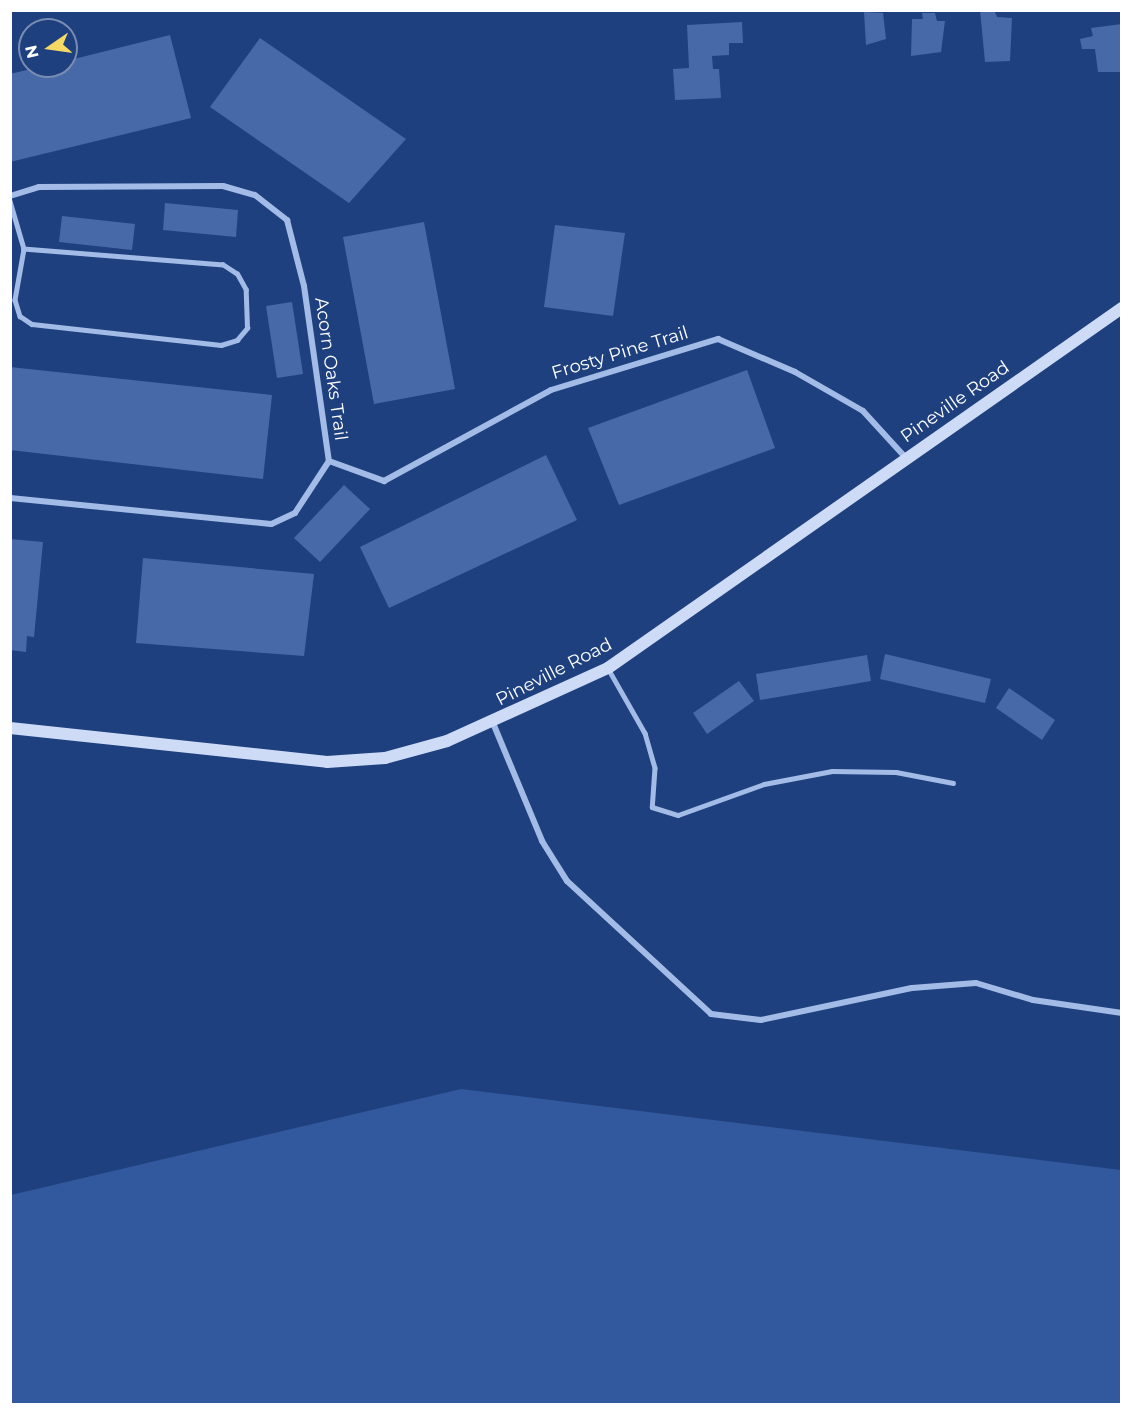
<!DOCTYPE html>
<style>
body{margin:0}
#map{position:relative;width:1132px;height:1415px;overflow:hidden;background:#1f407e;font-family:Montserrat,sans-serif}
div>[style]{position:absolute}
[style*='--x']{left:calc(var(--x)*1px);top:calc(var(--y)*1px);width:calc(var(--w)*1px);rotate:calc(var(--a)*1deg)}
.green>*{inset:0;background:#32589d}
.building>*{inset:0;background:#4869a8}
.lane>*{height:4.5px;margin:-2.25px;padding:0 2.25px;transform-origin:2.25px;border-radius:2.25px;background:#a3bce7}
.street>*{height:6px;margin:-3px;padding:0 3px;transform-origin:3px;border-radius:3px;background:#a3bce7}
.secondary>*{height:12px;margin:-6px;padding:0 6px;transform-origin:6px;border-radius:6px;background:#cedbf6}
span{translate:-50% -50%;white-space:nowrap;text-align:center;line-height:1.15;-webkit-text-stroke:4.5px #1f407e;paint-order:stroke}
.street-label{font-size:18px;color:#fff}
.frame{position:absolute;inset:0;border:12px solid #fff;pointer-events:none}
.north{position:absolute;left:18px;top:18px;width:60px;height:60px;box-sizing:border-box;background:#1f407e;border:2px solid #798cb2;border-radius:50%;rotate:257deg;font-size:16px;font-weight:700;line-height:24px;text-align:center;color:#fff}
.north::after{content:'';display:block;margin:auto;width:21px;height:27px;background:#f5d964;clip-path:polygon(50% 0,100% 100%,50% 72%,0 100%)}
</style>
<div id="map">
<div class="green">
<i style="clip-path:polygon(461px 1089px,1121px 1170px,1121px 1404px,11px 1404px,11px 1195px)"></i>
</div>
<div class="building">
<i style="clip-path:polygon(980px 10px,994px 10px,997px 17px,1012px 18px,1010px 61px,985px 62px)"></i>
<i style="clip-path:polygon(864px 12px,883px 13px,886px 39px,866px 45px)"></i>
<i style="clip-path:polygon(922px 13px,935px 13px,937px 21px,945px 21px,941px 52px,911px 56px,912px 19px,923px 19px)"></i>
<i style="clip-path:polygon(742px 22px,743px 43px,729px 43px,729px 55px,712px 56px,713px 69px,719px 69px,721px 98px,675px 100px,673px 69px,689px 68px,687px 25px)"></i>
<i style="clip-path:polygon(1122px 24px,1122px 72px,1098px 72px,1095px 49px,1082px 49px,1080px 39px,1093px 36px,1091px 28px)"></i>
<i style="clip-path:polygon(170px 35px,191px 118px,10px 162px,10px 74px,44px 66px,66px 66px,66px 61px)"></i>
<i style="clip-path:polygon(260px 38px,406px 139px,349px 203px,210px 107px)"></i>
<i style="clip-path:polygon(165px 203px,238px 210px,236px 237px,163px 230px)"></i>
<i style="clip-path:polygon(62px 216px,135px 224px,132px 250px,59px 242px)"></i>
<i style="clip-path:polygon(424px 222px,455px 389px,374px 404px,343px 237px)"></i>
<i style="clip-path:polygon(555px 225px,625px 233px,613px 316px,544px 307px)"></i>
<i style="clip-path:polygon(292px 302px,303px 374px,277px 378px,266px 306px)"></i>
<i style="clip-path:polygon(10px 367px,272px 395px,263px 479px,10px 450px)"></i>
<i style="clip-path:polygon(747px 370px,775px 448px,619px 505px,588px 428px)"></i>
<i style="clip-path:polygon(546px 455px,577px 520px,389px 608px,360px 547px)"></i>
<i style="clip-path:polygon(344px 485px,370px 509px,320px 562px,294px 538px)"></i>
<i style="clip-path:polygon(10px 539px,43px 542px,34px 637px,27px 636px,26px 652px,10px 650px)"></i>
<i style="clip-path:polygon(143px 558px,314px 574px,304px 656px,136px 643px)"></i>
<i style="clip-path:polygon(885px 654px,991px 679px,985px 703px,880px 679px)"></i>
<i style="clip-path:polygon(867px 655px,871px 681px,760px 700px,756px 674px)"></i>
<i style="clip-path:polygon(739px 681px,754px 701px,707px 734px,693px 713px)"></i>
<i style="clip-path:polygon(1009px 688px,1055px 720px,1042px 740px,996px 708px)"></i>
</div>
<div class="lane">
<i style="--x:10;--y:201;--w:50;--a:73.7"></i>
<i style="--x:24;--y:249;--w:52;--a:100"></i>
<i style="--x:15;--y:300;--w:17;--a:73"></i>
<i style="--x:20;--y:316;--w:14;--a:34"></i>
<i style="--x:32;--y:324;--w:190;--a:6.3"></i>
<i style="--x:221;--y:345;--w:17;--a:-17"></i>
<i style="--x:237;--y:340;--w:16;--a:-50"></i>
<i style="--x:247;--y:328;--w:38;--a:-92"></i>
<i style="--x:246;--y:290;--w:18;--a:-119"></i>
<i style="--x:237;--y:274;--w:17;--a:-147"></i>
<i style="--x:223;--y:265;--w:200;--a:-175.4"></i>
<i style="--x:609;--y:670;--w:73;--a:60.3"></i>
<i style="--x:645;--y:733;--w:36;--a:74"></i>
<i style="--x:655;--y:768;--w:39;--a:94"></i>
<i style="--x:652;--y:807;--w:27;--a:17"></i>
<i style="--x:678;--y:815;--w:91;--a:-19.8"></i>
<i style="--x:764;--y:784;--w:69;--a:-10.8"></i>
<i style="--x:832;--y:771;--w:64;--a:0.9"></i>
<i style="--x:896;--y:772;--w:58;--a:10.9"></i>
</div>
<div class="street">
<i style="--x:10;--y:196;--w:30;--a:-17"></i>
<i style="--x:39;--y:187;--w:184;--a:-0.3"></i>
<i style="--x:223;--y:186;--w:33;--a:16"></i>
<i style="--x:255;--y:195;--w:41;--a:38"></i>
<i style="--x:287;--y:220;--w:68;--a:75.6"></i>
<i style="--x:304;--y:286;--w:177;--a:81.9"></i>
<i style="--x:329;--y:461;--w:62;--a:123.2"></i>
<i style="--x:295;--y:513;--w:26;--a:155"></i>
<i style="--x:271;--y:524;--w:262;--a:-174.3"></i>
<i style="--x:329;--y:461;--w:59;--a:20"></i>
<i style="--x:384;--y:481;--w:190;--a:-28.6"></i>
<i style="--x:551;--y:390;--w:175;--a:-17"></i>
<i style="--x:718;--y:339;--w:84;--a:23.2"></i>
<i style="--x:795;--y:372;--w:78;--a:29.8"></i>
<i style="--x:863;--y:411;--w:65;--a:47.5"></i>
<i style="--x:493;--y:723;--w:128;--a:67.4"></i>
<i style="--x:542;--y:841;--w:47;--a:58"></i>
<i style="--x:567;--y:881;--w:196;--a:42.7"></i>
<i style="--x:711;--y:1014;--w:50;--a:6.8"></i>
<i style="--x:761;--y:1020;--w:154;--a:-12"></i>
<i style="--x:912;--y:988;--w:64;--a:-4.5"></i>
<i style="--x:976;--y:983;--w:59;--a:16.6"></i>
<i style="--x:1033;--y:1000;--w:90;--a:8.3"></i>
</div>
<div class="secondary">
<i style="--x:10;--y:728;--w:319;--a:6.1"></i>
<i style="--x:327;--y:762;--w:58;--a:-3.9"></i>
<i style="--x:385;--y:758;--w:64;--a:-15.3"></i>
<i style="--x:447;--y:741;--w:177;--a:-24.4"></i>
<i style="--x:608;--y:668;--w:628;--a:-35.01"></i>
</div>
<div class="street-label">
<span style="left:620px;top:353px;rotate:-17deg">Frosty Pine Trail</span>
<span style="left:331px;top:369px;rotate:82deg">Acorn Oaks Trail</span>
<span style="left:955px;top:402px;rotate:-35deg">Pineville Road</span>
<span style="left:554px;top:672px;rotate:-27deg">Pineville Road</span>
</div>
<div class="frame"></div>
<div class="north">N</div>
</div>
